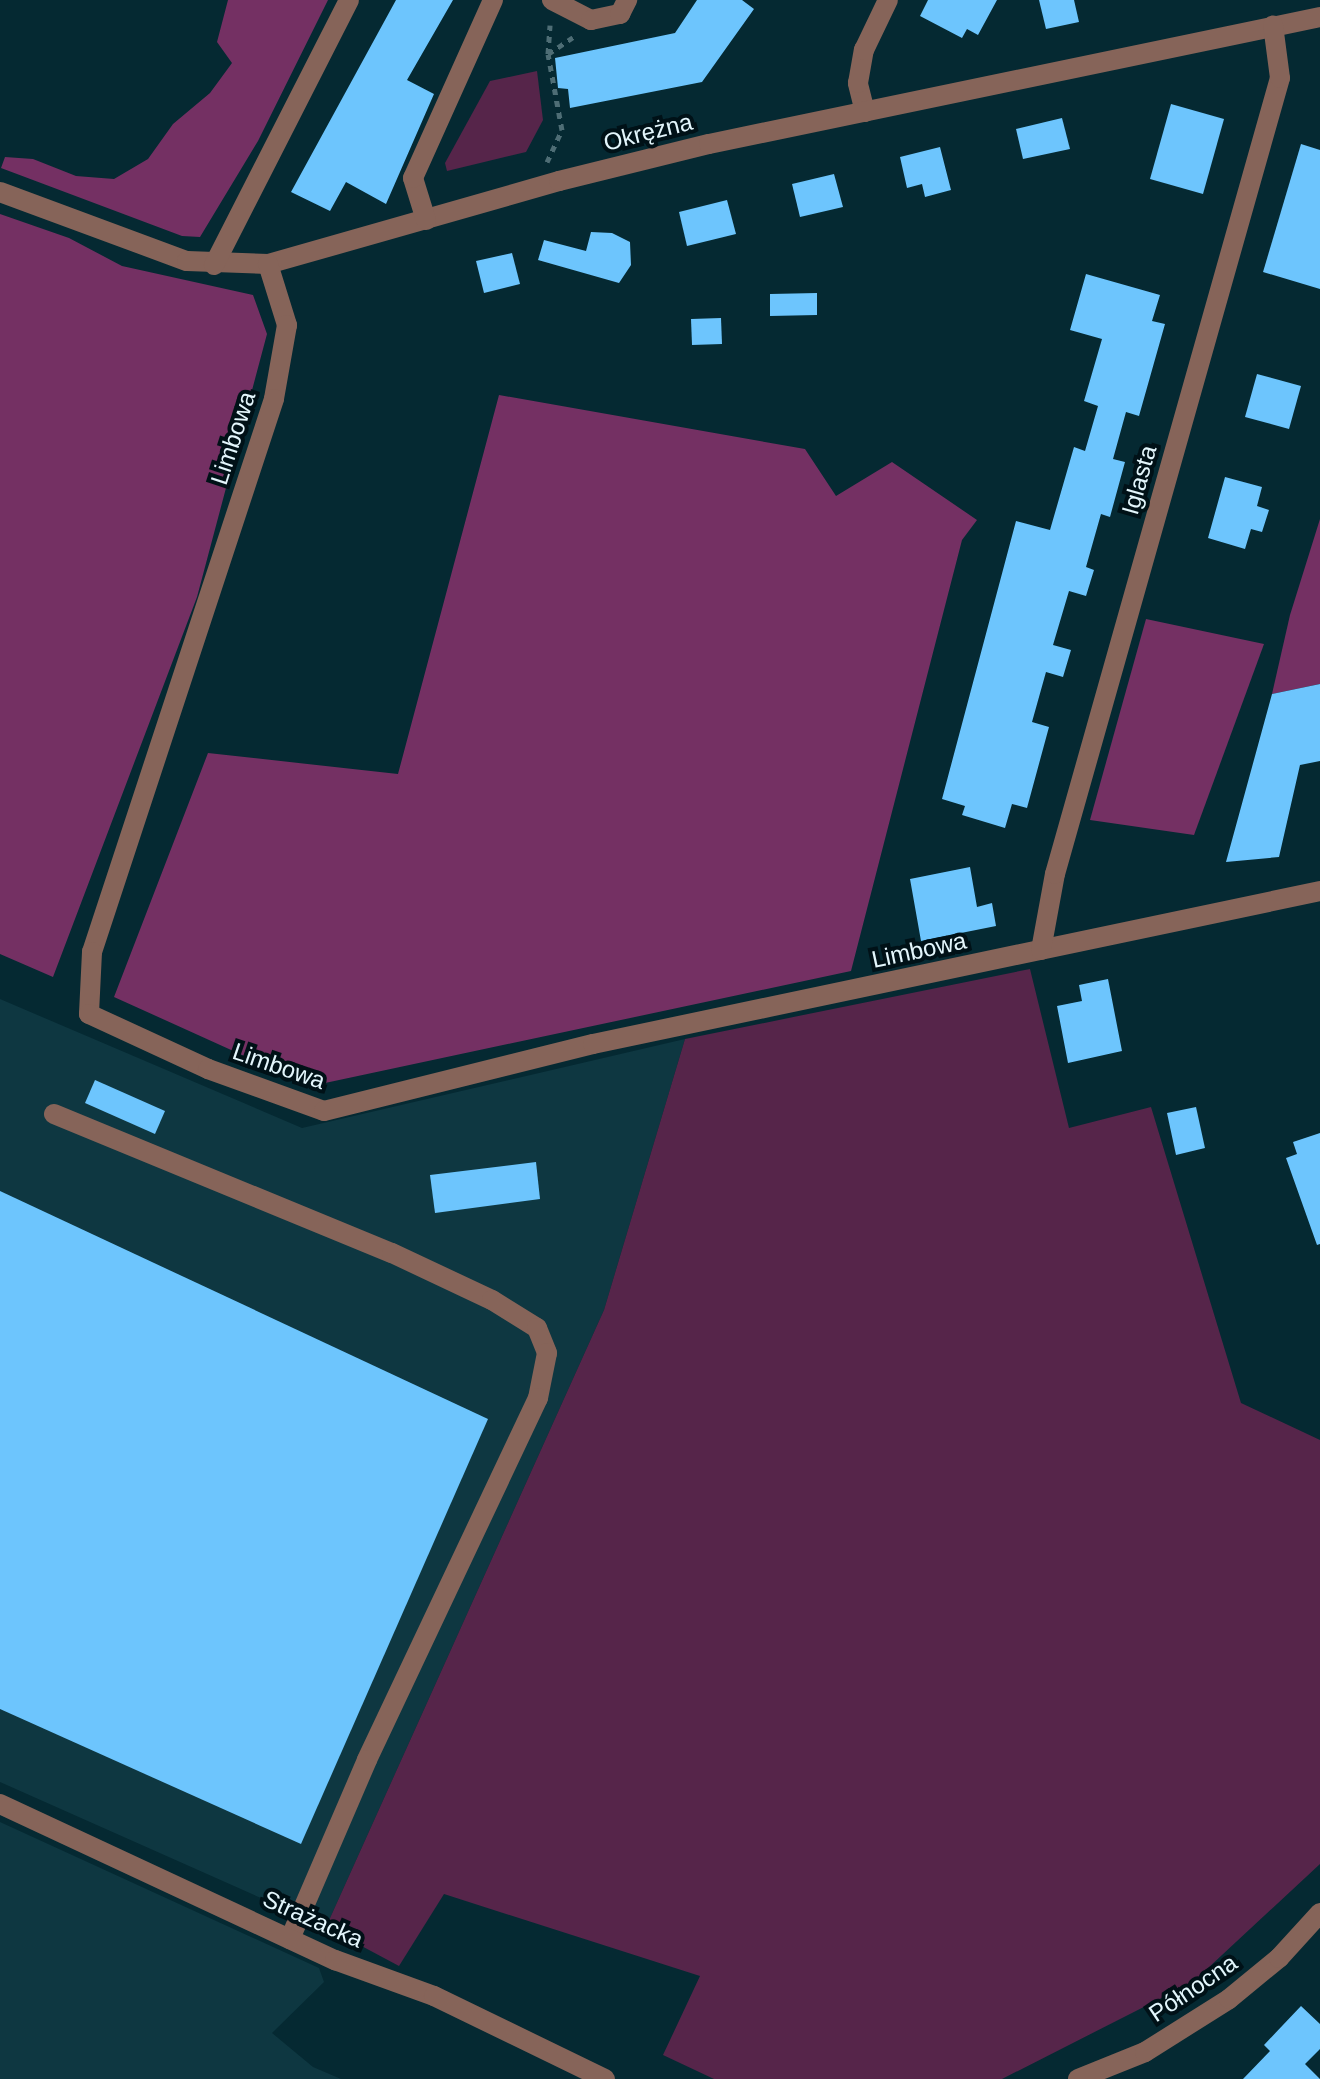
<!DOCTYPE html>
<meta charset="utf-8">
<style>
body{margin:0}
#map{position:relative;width:1320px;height:2079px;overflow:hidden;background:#052932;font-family:Arial,sans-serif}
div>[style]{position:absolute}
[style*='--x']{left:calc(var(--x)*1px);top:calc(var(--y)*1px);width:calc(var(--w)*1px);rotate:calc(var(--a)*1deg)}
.built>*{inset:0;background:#0e3741}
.green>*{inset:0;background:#56254a}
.forest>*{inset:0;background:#743063}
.building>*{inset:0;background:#6dc5fd}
.path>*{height:5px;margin-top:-2.5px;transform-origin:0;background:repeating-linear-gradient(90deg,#4e6d75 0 6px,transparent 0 12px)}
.minor>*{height:20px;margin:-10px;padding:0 10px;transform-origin:10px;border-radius:10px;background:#866459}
span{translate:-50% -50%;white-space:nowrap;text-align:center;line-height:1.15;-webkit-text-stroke:8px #001117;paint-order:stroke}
.street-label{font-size:24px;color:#e3f6fc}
</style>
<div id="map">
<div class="built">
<i style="clip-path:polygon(0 999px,302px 1128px,685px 1039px,604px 1310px,326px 1927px,0 1782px)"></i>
<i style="clip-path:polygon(0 1822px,319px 1968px,324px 1982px,272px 2033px,313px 2067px,341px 2079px,0 2079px)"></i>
</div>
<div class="green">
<i style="clip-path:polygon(537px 71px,543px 120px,526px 152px,447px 171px,445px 163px,490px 81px)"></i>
<i style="clip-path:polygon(1030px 969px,1069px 1128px,1151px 1107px,1241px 1403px,1320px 1440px,1320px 1864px,1193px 1982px,1002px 2079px,714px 2079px,663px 2055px,700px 1976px,444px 1894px,399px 1966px,326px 1927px,604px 1310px,685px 1039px)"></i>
</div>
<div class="forest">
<i style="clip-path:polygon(228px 0,328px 0,258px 141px,200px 237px,182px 236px,1px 168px,5px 157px,33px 159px,76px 176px,114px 179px,148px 159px,173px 124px,210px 93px,232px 63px,217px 42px)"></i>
<i style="clip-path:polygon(0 214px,69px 238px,122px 266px,253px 295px,267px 334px,197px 597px,53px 977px,0 954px)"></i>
<i style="clip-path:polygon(499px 395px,805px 449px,836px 496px,892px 462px,977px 520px,962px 540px,851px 971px,311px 1086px,114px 997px,208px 753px,398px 774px)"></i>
<i style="clip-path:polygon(1320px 519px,1320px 684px,1272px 694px,1290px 615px)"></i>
<i style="clip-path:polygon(1146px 619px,1264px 644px,1194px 835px,1090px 820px)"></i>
</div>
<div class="building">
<i style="clip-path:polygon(396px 0,453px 0,407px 80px,434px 94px,386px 204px,346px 182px,330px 211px,291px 192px)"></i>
<i style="clip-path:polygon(697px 0,742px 0,754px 9px,702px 82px,570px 108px,568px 89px,558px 88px,555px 58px,675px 33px)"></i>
<i style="clip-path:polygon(928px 0,997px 0,978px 35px,967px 29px,962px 38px,920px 16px)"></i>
<i style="clip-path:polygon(1039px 0,1074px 0,1079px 22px,1046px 29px)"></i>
<i style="clip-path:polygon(1171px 104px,1224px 119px,1203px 194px,1150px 179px)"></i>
<i style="clip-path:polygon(1062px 118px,1070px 149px,1023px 159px,1016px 129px)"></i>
<i style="clip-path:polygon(1301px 144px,1320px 150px,1320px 289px,1263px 272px)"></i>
<i style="clip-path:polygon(940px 147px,951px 190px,925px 197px,922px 184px,907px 188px,900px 157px)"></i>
<i style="clip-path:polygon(834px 174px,843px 207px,800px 217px,792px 184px)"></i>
<i style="clip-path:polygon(727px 200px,736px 234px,687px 246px,679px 212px)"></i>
<i style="clip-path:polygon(591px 232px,612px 233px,630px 242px,631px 265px,619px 283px,538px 260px,544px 240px,586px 251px)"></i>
<i style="clip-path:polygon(512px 253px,520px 284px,484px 293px,476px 261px)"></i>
<i style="clip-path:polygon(1086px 274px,1160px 295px,1152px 321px,1165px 324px,1139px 416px,1126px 412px,1113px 459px,1125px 462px,1110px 517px,1101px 514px,1086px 567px,1094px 570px,1086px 596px,1069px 591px,1053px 645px,1071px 650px,1063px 677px,1046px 672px,1032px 722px,1049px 727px,1027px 808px,1012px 804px,1005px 828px,962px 815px,965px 806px,942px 799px,1016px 521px,1050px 530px,1074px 447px,1085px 451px,1098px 406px,1084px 401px,1102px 339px,1070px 330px)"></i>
<i style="clip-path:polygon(817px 293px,817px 315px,770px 316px,770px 294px)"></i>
<i style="clip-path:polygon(721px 318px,722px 344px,692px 345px,691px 319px)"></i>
<i style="clip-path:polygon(1257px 374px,1301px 386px,1289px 429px,1245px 417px)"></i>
<i style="clip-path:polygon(1225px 477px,1262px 487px,1257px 506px,1269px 510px,1262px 532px,1251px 529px,1245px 549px,1208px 538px)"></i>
<i style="clip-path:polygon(1320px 684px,1320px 761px,1300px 765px,1279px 857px,1226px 862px,1272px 694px)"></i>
<i style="clip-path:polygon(970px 867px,977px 907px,992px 903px,996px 926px,921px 941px,910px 879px)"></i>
<i style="clip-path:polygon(1108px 979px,1122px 1051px,1068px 1063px,1057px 1006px,1082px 1001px,1079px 985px)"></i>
<i style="clip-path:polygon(95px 1080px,165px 1111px,155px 1134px,85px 1103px)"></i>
<i style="clip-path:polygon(1196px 1107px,1205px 1148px,1176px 1155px,1167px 1113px)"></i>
<i style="clip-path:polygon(1320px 1133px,1320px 1244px,1317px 1245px,1286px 1158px,1297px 1154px,1293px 1142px)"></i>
<i style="clip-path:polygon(536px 1162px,540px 1199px,435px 1213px,430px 1175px)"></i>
<i style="clip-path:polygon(0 1191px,488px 1419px,301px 1844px,0 1709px)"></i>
<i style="clip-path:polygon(1301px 2006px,1320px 2024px,1320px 2049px,1305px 2064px,1320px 2079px,1243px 2079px,1270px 2051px,1264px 2045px)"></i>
</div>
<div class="path">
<i style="--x:548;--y:54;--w:30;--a:-34"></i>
<i style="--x:547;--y:162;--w:35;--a:-65"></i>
<i style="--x:562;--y:130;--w:77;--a:-100.4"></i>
<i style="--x:548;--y:54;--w:29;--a:-86"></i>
</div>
<div class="minor">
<i style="--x:552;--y:0;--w:44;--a:27.1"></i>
<i style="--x:591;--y:20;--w:30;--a:-12"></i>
<i style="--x:620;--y:14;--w:16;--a:-63"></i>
<i style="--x:865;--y:112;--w:30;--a:-104"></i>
<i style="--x:858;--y:83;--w:34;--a:-80"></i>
<i style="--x:864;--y:50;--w:55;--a:-64.4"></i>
<i style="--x:0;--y:192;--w:199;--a:20.3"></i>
<i style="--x:187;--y:261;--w:81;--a:2.1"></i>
<i style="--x:268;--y:264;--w:303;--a:-15.9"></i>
<i style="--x:559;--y:181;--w:154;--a:-13.9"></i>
<i style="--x:709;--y:144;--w:624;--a:-11.74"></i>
<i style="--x:426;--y:220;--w:44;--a:-107.2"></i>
<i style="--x:413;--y:178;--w:195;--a:-65.8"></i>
<i style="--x:268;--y:264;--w:64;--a:72.7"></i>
<i style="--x:287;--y:325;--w:75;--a:100"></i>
<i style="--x:274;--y:399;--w:582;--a:108.22"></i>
<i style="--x:92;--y:952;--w:62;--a:92.8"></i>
<i style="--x:89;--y:1014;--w:131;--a:24.8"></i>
<i style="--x:208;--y:1069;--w:123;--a:19.9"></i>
<i style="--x:324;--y:1111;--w:277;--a:-14"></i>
<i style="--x:593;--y:1044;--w:743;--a:-11.88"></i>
<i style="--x:214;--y:265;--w:297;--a:-63"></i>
<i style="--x:1041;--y:950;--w:77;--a:-79.6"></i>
<i style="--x:1055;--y:874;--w:827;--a:-74.22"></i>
<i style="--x:1280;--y:78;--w:53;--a:-97.5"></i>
<i style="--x:54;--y:1114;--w:365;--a:22.4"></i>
<i style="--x:392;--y:1253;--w:110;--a:25.2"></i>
<i style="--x:492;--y:1300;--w:53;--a:31.9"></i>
<i style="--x:537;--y:1328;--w:27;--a:68"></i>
<i style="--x:547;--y:1353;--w:46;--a:101.3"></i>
<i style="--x:538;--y:1398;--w:400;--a:115.3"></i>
<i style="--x:367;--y:1760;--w:195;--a:113.3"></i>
<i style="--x:0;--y:1804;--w:370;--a:25"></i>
<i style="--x:335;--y:1960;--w:105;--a:20"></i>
<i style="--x:434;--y:1996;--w:190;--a:25.9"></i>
<i style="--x:1078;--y:2079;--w:72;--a:-21.9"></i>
<i style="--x:1145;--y:2052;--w:99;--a:-32.2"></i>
<i style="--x:1229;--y:1999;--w:65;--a:-39.4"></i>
<i style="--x:1279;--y:1958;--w:61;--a:-47.7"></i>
</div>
<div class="street-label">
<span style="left:648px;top:132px;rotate:-14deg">Okrężna</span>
<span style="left:233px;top:438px;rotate:-72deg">Limbowa</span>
<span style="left:1139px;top:480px;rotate:-74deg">Iglasta</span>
<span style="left:919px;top:950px;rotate:-12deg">Limbowa</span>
<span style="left:279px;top:1066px;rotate:19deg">Limbowa</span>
<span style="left:313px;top:1919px;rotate:24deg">Strażacka</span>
<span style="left:1193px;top:1988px;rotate:-34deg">Północna</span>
</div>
</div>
